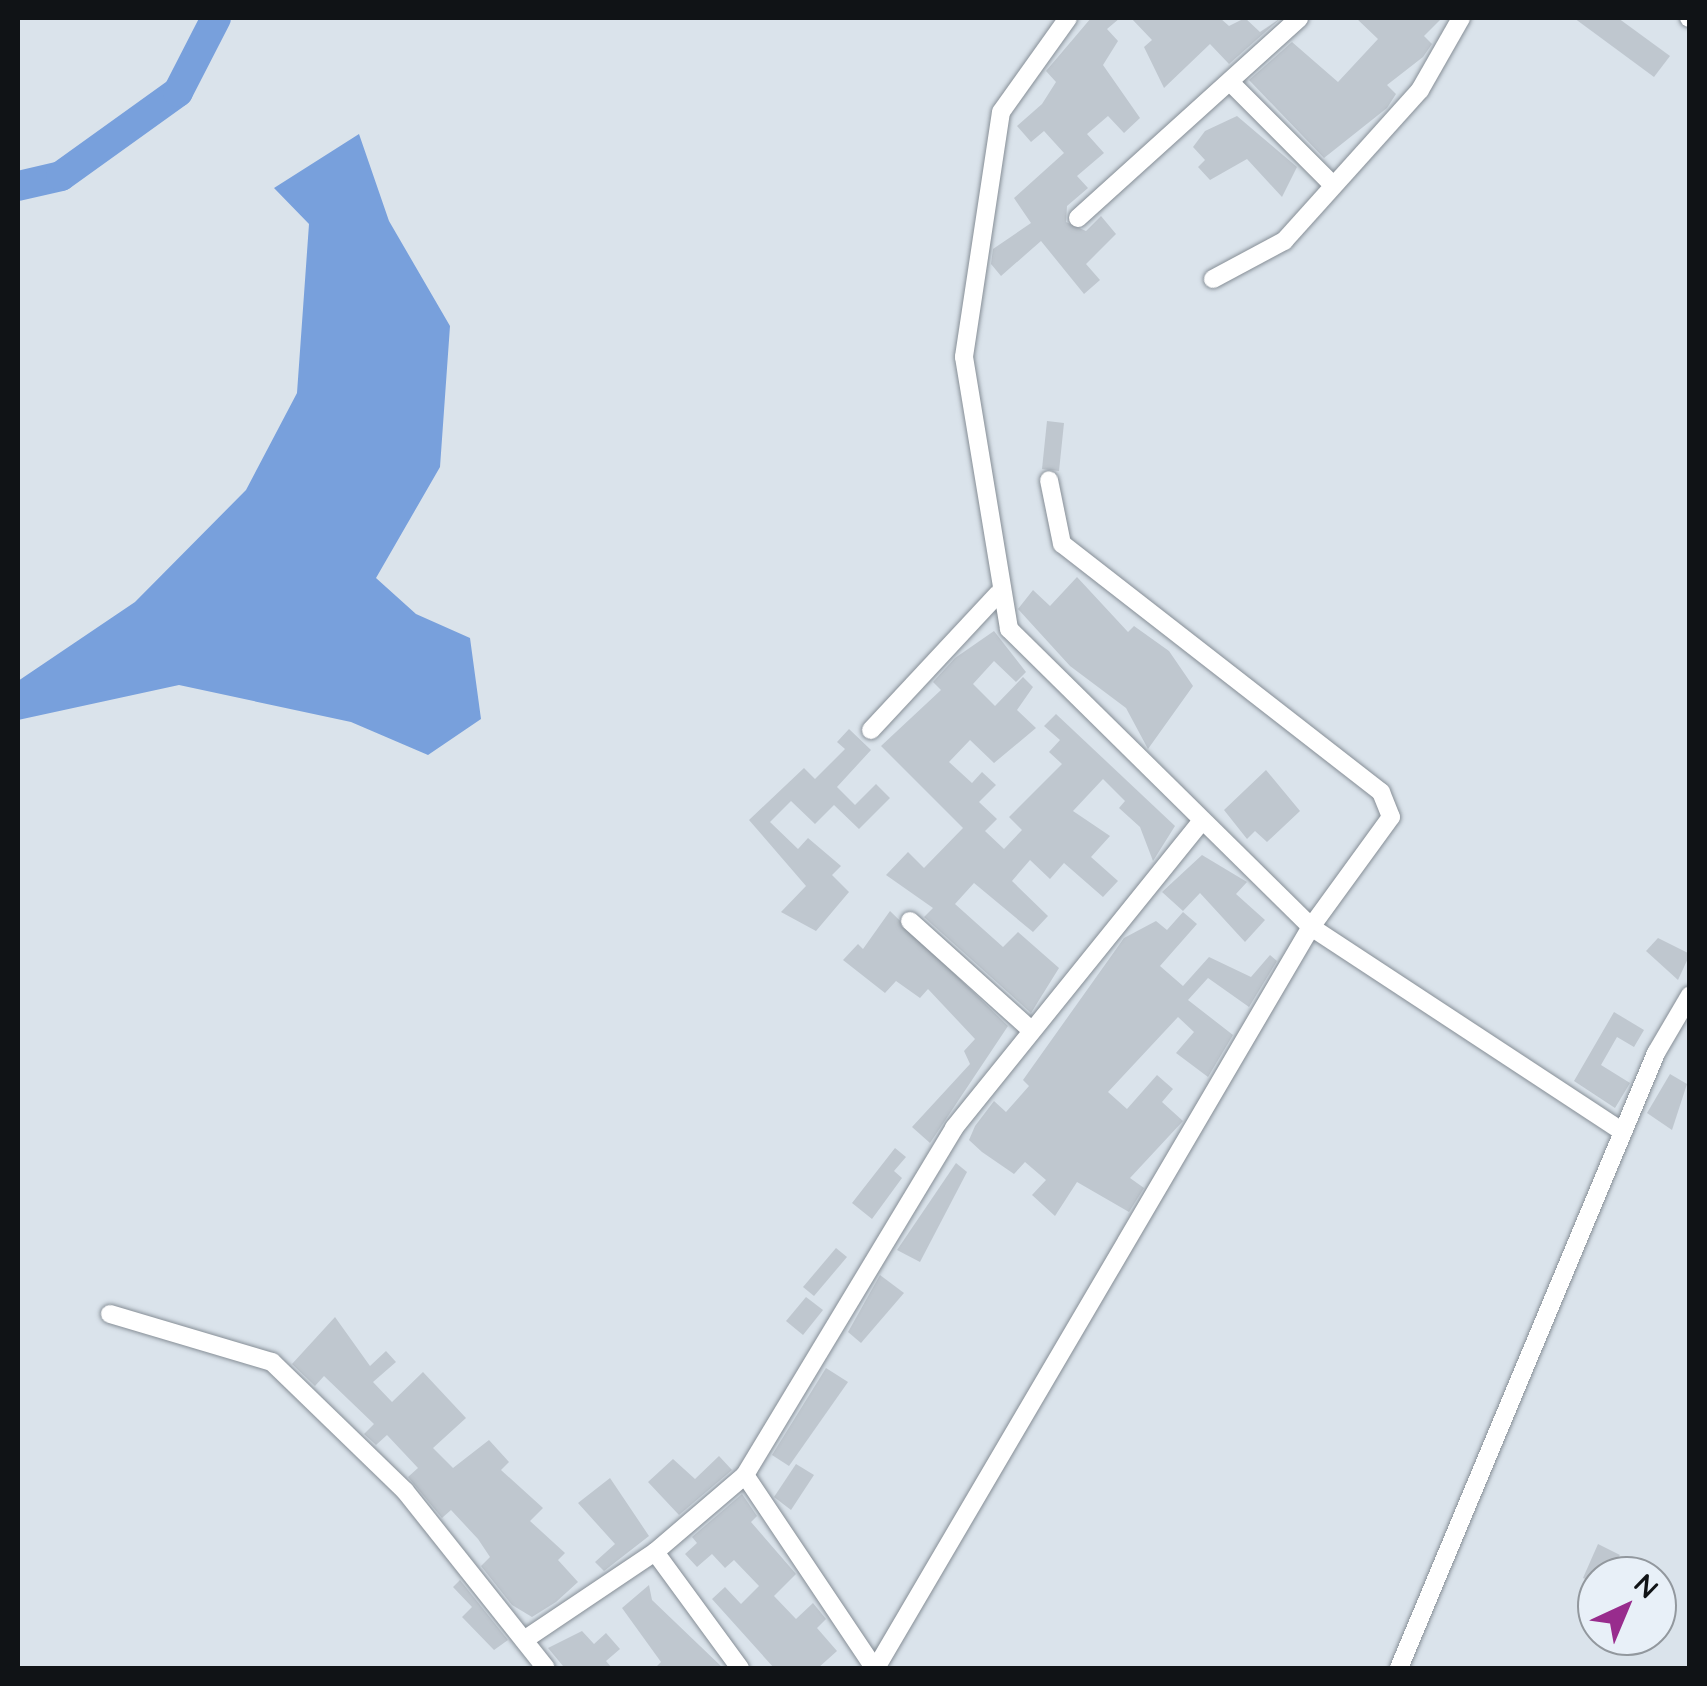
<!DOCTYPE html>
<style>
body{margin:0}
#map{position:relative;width:1707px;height:1686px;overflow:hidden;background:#dae3eb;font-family:Quicksand,sans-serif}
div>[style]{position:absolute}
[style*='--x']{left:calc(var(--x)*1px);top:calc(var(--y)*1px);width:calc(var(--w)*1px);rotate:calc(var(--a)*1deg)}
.water>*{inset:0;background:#78a0dc}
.river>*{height:30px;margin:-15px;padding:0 15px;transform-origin:15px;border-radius:15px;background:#78a0dc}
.building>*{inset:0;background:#bfc7cf}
.roads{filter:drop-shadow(0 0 2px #868e96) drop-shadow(0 0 2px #868e96)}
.minor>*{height:18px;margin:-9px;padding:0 9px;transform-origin:9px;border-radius:9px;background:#fff}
span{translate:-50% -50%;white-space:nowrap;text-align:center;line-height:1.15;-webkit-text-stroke:8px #e8f0f8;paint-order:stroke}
.frame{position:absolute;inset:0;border:20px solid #101316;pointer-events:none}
.north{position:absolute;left:1577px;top:1556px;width:100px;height:100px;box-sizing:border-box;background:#e8f0f8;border:2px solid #92989e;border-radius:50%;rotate:44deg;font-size:28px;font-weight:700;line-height:40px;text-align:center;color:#101316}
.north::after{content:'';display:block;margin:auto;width:35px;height:45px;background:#982c8d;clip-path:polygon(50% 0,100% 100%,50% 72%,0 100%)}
</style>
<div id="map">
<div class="water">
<i style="clip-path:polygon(359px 134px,389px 221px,450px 326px,440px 467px,376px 578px,416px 614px,470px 638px,481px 719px,428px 755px,351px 722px,179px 685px,18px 720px,18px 681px,135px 602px,246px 490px,297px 393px,309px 224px,274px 188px)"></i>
</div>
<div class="river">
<i style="--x:18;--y:186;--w:44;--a:-13.1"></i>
<i style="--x:61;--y:176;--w:144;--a:-35.7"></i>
<i style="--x:178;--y:92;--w:83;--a:-62.8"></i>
</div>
<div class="building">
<i style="clip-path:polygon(1091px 18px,1120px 18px,1107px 29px,1118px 41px,1103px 65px,1140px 118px,1124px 133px,1108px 116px,1087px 134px,1104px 153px,1077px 176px,1088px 188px,1067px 206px,1066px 222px,1086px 231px,1101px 216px,1116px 234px,1086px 264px,1100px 280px,1084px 294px,1041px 241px,1001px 276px,991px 264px,993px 249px,1031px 223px,1014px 198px,1064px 153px,1044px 131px,1031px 142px,1017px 126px,1042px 104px,1056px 82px,1046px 71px)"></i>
<i style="clip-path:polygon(1131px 18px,1220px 18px,1229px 26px,1245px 18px,1260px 32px,1281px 18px,1229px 64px,1210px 44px,1164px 88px,1144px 47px,1152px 40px)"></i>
<i style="clip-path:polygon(1356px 18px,1442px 18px,1424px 36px,1432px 44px,1423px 57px,1387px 85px,1396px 94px,1387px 108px,1324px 158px,1249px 80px,1292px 42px,1338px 82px,1378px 39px)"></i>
<i style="clip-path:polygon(1574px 18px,1618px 18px,1670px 56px,1654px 77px)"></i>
<i style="clip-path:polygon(1237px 116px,1297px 167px,1282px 197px,1247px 159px,1210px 180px,1198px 167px,1205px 160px,1193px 147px,1205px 131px)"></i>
<i style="clip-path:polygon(1047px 421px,1064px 423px,1059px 471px,1042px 469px)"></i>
<i style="clip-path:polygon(1077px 577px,1128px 632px,1134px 626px,1169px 651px,1193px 686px,1148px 749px,1126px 708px,1070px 666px,1018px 609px,1033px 590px,1050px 606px)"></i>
<i style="clip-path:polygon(994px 631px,1026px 672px,1016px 682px,994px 661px,973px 684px,995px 706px,1023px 677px,1033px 687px,1017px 710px,1036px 728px,994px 763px,970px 740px,949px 762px,972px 783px,982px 772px,996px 785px,979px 802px,997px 819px,985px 831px,1004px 849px,1022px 830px,1009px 817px,1062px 764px,1049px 752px,1060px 740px,1044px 726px,1056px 714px,1175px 826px,1153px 861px,1140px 827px,1119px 808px,1125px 801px,1103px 779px,1073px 811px,1110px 836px,1091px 857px,1118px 881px,1103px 897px,1064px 863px,1050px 879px,1030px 860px,1012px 881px,1048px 916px,1033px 932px,974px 883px,955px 904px,1003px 947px,1018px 932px,1059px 968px,1031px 1013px,924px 917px,933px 908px,886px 875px,908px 852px,924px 868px,963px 828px,881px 746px,941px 690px,933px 682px,955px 658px)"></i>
<i style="clip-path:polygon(849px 729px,871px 750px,837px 787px,855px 805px,876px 784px,890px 798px,859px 829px,834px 805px,815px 824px,791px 801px,770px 822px,798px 849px,808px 838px,841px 866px,832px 875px,849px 892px,816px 931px,781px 912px,806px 886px,749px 820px,804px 768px,815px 779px,845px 749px,837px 742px)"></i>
<i style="clip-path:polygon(1266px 770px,1300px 811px,1267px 842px,1255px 831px,1247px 839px,1224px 810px)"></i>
<i style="clip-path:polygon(1202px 855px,1247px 882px,1236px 894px,1265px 920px,1245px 942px,1200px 893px,1183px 911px,1162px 892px)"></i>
<i style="clip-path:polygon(890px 911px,1008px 1026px,930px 1143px,912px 1127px,970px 1064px,964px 1051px,975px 1039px,928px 989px,920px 998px,896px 981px,885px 993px,843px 960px,858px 944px,863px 949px)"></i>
<i style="clip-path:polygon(1183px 912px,1197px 924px,1160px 966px,1183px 986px,1209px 957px,1251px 977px,1270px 955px,1277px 961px,1249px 1007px,1208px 978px,1188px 1000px,1233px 1035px,1208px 1077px,1176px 1053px,1194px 1032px,1178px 1017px,1108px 1092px,1127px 1109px,1157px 1075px,1173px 1089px,1162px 1102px,1183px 1121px,1130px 1178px,1144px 1188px,1129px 1212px,1077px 1182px,1055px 1216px,1032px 1195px,1046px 1180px,1025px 1162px,1014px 1174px,982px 1152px,969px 1140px,975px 1126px,994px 1101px,1006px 1112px,1029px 1086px,1023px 1080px,1124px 938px,1156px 921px,1167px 930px)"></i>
<i style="clip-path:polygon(1658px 938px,1690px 954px,1678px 980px,1646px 951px)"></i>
<i style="clip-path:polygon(1614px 1012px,1644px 1030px,1634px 1047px,1617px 1037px,1601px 1065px,1630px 1083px,1615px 1108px,1574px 1081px)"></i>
<i style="clip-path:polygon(1670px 1074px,1687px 1084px,1672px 1130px,1647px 1113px)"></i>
<i style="clip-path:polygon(895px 1148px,906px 1157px,894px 1171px,902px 1178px,872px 1219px,852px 1203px)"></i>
<i style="clip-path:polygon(956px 1163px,967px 1172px,920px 1262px,897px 1250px)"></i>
<i style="clip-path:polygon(836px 1248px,847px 1257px,814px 1296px,803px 1287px)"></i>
<i style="clip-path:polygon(880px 1275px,904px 1293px,861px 1343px,848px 1332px)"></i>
<i style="clip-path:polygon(806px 1297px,823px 1310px,803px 1335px,786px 1321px)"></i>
<i style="clip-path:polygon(335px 1317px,370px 1366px,386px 1351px,396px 1362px,373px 1382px,392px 1402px,423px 1372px,466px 1418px,433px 1448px,453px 1468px,489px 1440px,509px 1462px,501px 1470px,543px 1508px,530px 1521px,565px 1553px,558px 1560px,578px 1582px,556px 1602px,532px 1617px,512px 1605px,481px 1566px,490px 1557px,478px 1539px,451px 1510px,442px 1518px,408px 1477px,418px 1468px,387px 1435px,376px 1445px,364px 1434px,374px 1424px,324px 1376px,315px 1386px,292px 1364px)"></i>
<i style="clip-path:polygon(826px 1368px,848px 1382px,789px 1466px,772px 1455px)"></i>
<i style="clip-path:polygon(719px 1456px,732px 1470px,679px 1515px,648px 1482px,673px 1459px,695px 1479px)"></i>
<i style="clip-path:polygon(796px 1464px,814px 1475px,791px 1510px,774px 1497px)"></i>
<i style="clip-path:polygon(610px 1478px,649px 1536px,604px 1571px,595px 1562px,615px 1544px,578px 1503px)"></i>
<i style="clip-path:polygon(742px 1494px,757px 1516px,751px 1522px,796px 1574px,774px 1596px,796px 1619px,813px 1603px,826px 1619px,817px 1628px,837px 1651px,818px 1668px,774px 1668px,712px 1599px,725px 1587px,741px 1604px,759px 1586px,734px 1560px,725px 1568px,712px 1554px,697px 1567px,685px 1554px,697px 1543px,692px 1537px)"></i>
<i style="clip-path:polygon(1598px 1544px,1620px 1555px,1597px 1584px,1583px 1578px)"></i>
<i style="clip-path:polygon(460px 1580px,508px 1640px,494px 1650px,462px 1617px,472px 1607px,453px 1587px)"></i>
<i style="clip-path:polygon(649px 1585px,652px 1600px,723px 1668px,655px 1668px,661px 1662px,622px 1608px)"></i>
<i style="clip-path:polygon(582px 1631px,594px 1644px,606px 1633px,620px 1649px,606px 1661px,612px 1668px,563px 1666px,548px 1648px)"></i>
</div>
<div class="roads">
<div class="minor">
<i style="--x:1068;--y:18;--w:115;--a:125.5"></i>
<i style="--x:1001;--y:112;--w:248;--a:98.6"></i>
<i style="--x:964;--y:357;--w:276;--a:80.6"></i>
<i style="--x:1009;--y:629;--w:424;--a:44.6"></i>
<i style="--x:1311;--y:927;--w:373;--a:33.3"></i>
<i style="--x:1689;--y:18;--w:1;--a:0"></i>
<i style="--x:1232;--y:84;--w:139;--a:45"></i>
<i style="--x:1078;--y:218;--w:298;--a:-42.1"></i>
<i style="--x:1213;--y:279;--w:81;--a:-28.2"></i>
<i style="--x:1284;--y:241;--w:203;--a:-48"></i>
<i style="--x:1420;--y:90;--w:83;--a:-60.3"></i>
<i style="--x:871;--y:730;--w:186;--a:-47"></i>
<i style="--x:910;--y:921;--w:160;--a:42"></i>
<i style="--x:110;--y:1314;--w:169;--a:16.5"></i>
<i style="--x:272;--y:1362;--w:185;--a:44.1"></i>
<i style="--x:405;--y:1491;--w:226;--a:51.5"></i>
<i style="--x:745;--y:1475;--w:232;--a:56.2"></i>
<i style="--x:655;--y:1552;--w:118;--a:-40.5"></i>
<i style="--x:745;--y:1475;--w:405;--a:-58.9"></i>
<i style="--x:954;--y:1128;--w:390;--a:-51.1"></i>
<i style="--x:524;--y:1640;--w:158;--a:-33.9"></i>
<i style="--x:655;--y:1552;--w:144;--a:53.8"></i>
<i style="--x:876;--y:1668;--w:859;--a:-59.59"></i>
<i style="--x:1311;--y:927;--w:136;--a:-54"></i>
<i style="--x:1391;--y:817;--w:27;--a:-112"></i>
<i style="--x:1381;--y:792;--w:404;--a:-142.1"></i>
<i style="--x:1062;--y:544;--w:65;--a:-101.5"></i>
<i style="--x:1399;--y:1668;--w:667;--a:-67.32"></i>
<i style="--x:1656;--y:1053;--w:67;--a:-59.6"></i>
</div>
</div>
<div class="frame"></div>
<div class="north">N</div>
</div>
